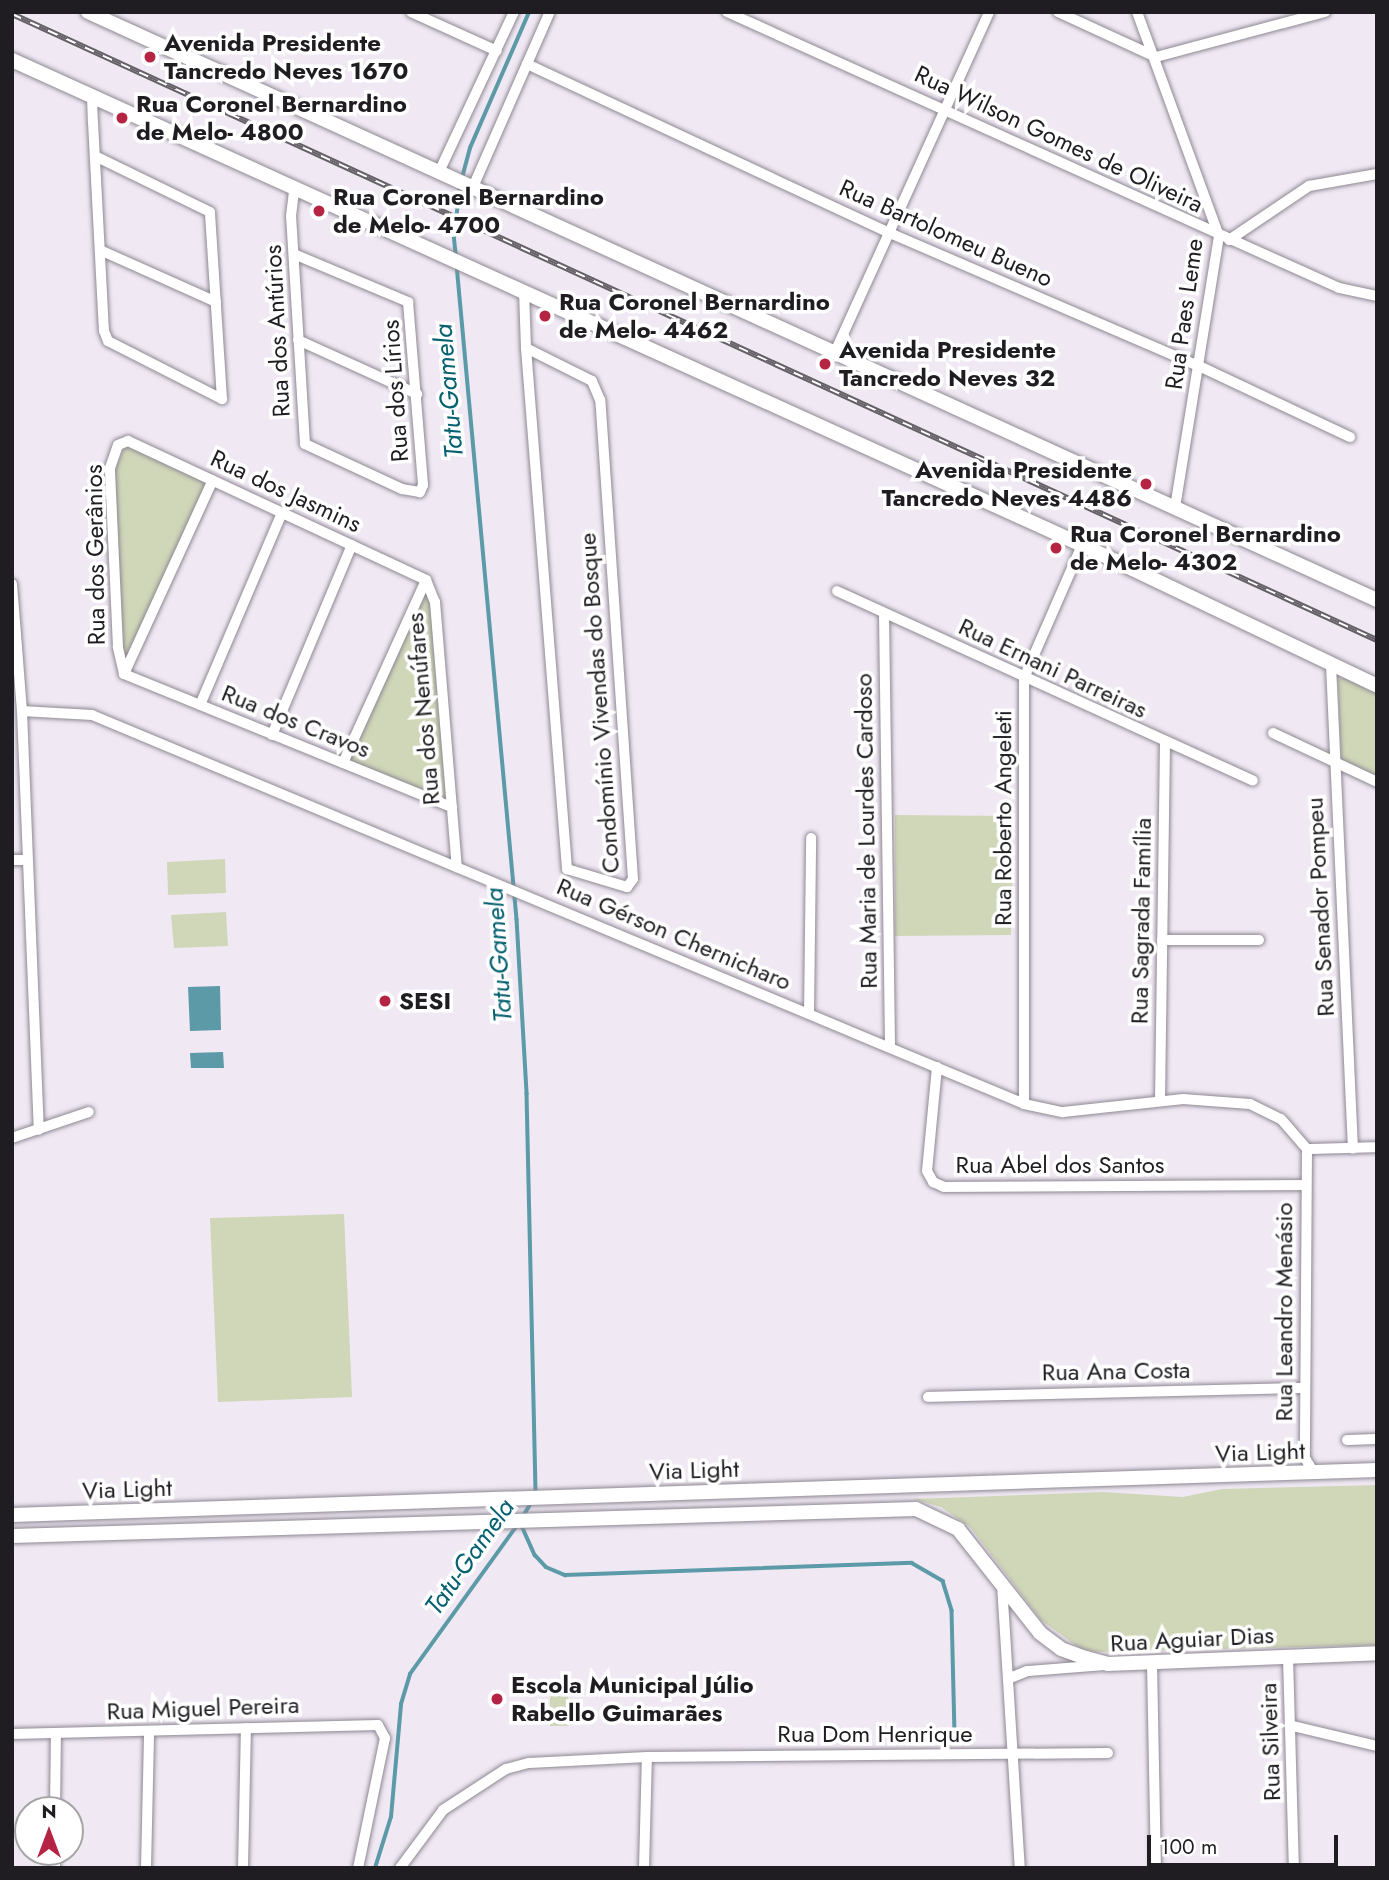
<!DOCTYPE html>
<meta charset="utf-8">
<style>
body{margin:0}
#map{position:relative;width:1389px;height:1880px;overflow:hidden;background:#f0e9f4;font-family:Jost,sans-serif}
div>[style]{position:absolute}
[style*='--x']{left:calc(var(--x)*1px);top:calc(var(--y)*1px);width:calc(var(--w)*1px);rotate:calc(var(--a)*1deg)}
.green>*{inset:0;background:#d0d6b8}
.water>*{inset:0;background:#5c9aa7}
.stream>*{height:3.5px;margin:-1.75px;padding:0 1.75px;transform-origin:1.75px;border-radius:1.75px;background:#5c9aa7}
.roads{filter:drop-shadow(0 0 2px #8e8892) drop-shadow(0 0 2px #8e8892)}
.street>*{height:10px;margin:-5px;padding:0 5px;transform-origin:5px;border-radius:5px;background:#fff}
.secondary>*{height:14px;margin:-7px;padding:0 7px;transform-origin:7px;border-radius:7px;background:#fff}
.rail>*{height:6px;margin-top:-3px;transform-origin:0;background:repeating-linear-gradient(90deg,#fff 0 10px,#646066 0 20px);box-sizing:border-box;border-block:2px solid #646066}
.dots>*{width:19px;height:19px;translate:-50% -50%;box-sizing:border-box;border:4px solid #fff;border-radius:50%}
span{translate:-50% -50%;white-space:nowrap;text-align:center;line-height:1.15;-webkit-text-stroke:7px #fff;paint-order:stroke}
.poi-label{font-size:24px;color:#1f1d21;font-weight:700}
.left{translate:0 -50%;text-align:left}
.right{translate:-100% -50%;text-align:right}
.street-label{font-size:24px;color:#1f1d21}
.water-label{font-size:26px;color:#05606f;font-style:italic}
.frame{position:absolute;inset:0;border:14px solid #1f1d21;pointer-events:none}
.north{position:absolute;left:14px;top:1796px;width:70px;height:70px;box-sizing:border-box;background:#fff;border:2px solid #a5a5a6;border-radius:50%;rotate:0deg;font-size:19px;font-weight:700;line-height:28px;text-align:center;color:#1f1d21}
.north::after{content:'';display:block;margin:auto;width:24px;height:32px;background:#b62444;clip-path:polygon(50% 0,100% 100%,50% 72%,0 100%)}
.scale{position:absolute;left:1147px;top:1835px;width:191px;height:32px;box-sizing:border-box;border:4px solid #1f1d21;border-top:0;padding-left:9px;font-size:21px;line-height:24px;white-space:nowrap;color:#1f1d21;-webkit-text-stroke:5px #fff;paint-order:stroke}
</style>
<div id="map">
<div class="green">
<i style="clip-path:polygon(128px 441px,209px 481px,122px 668px,114px 470px)"></i>
<i style="clip-path:polygon(426px 585px,430px 590px,449px 804px,348px 761px)"></i>
<i style="clip-path:polygon(1344px 677px,1377px 692px,1377px 777px,1341px 762px,1338px 680px)"></i>
<i style="clip-path:polygon(895px 815px,1014px 816px,1011px 935px,895px 936px)"></i>
<i style="clip-path:polygon(225px 859px,226px 893px,168px 895px,167px 862px)"></i>
<i style="clip-path:polygon(226px 912px,228px 946px,174px 948px,171px 915px)"></i>
<i style="clip-path:polygon(344px 1214px,352px 1397px,218px 1402px,210px 1218px)"></i>
<i style="clip-path:polygon(1377px 1485px,1377px 1645px,1097px 1652px,1081px 1649px,1041px 1620px,970px 1527px,941px 1507px,913px 1499px,1103px 1492px,1183px 1497px,1222px 1489px)"></i>
<i style="clip-path:polygon(550px 1695px,568px 1695px,568px 1726px,550px 1726px)"></i>
</div>
<div class="water">
<i style="clip-path:polygon(220px 986px,221px 1030px,190px 1031px,188px 987px)"></i>
<i style="clip-path:polygon(223px 1052px,224px 1068px,191px 1068px,190px 1053px)"></i>
</div>
<div class="stream">
<i style="--x:462;--y:178;--w:31;--a:-75"></i>
<i style="--x:470;--y:148;--w:148;--a:-66.5"></i>
<i style="--x:456;--y:258;--w:20;--a:-96"></i>
<i style="--x:454;--y:238;--w:53;--a:-83.5"></i>
<i style="--x:457;--y:265;--w:657;--a:84.76"></i>
<i style="--x:517;--y:919;--w:175;--a:86.7"></i>
<i style="--x:527;--y:1094;--w:399;--a:88.7"></i>
<i style="--x:522;--y:1518;--w:17;--a:-59"></i>
<i style="--x:522;--y:1526;--w:32;--a:66"></i>
<i style="--x:535;--y:1555;--w:16;--a:47"></i>
<i style="--x:546;--y:1567;--w:21;--a:23"></i>
<i style="--x:565;--y:1575;--w:347;--a:-2"></i>
<i style="--x:912;--y:1563;--w:36;--a:30"></i>
<i style="--x:943;--y:1581;--w:31;--a:73"></i>
<i style="--x:952;--y:1611;--w:122;--a:88.6"></i>
<i style="--x:375;--y:1868;--w:53;--a:-72.6"></i>
<i style="--x:391;--y:1817;--w:113;--a:-84.9"></i>
<i style="--x:401;--y:1704;--w:31;--a:-73"></i>
<i style="--x:410;--y:1674;--w:185;--a:-54.2"></i>
</div>
<div class="roads">
<div class="street">
<i style="--x:411;--y:12;--w:94;--a:24.4"></i>
<i style="--x:727;--y:12;--w:671;--a:24.27"></i>
<i style="--x:1339;--y:288;--w:39;--a:12"></i>
<i style="--x:1058;--y:12;--w:108;--a:24.7"></i>
<i style="--x:1156;--y:57;--w:175;--a:-14.9"></i>
<i style="--x:1137;--y:12;--w:239;--a:69.9"></i>
<i style="--x:1219;--y:236;--w:276;--a:99.2"></i>
<i style="--x:527;--y:64;--w:403;--a:25"></i>
<i style="--x:892;--y:234;--w:334;--a:23.3"></i>
<i style="--x:1199;--y:366;--w:167;--a:25.2"></i>
<i style="--x:92;--y:97;--w:25;--a:88"></i>
<i style="--x:93;--y:122;--w:209;--a:87"></i>
<i style="--x:104;--y:331;--w:11;--a:68"></i>
<i style="--x:108;--y:341;--w:128;--a:27"></i>
<i style="--x:222;--y:399;--w:187;--a:-93.7"></i>
<i style="--x:210;--y:212;--w:128;--a:-154"></i>
<i style="--x:439;--y:172;--w:177;--a:-64.9"></i>
<i style="--x:473;--y:187;--w:191;--a:-66.3"></i>
<i style="--x:1229;--y:240;--w:97;--a:-34"></i>
<i style="--x:1309;--y:186;--w:69;--a:-10"></i>
<i style="--x:100;--y:250;--w:127;--a:24.1"></i>
<i style="--x:294;--y:254;--w:124;--a:22.8"></i>
<i style="--x:408;--y:302;--w:184;--a:85.3"></i>
<i style="--x:423;--y:485;--w:8;--a:113"></i>
<i style="--x:420;--y:492;--w:18;--a:-171"></i>
<i style="--x:402;--y:489;--w:107;--a:-155.1"></i>
<i style="--x:305;--y:444;--w:228;--a:-93.5"></i>
<i style="--x:291;--y:216;--w:26;--a:-83"></i>
<i style="--x:524;--y:291;--w:57;--a:88"></i>
<i style="--x:526;--y:348;--w:523;--a:85.5"></i>
<i style="--x:567;--y:869;--w:63;--a:16.7"></i>
<i style="--x:627;--y:887;--w:10;--a:-53"></i>
<i style="--x:633;--y:879;--w:480;--a:-93.9"></i>
<i style="--x:600;--y:400;--w:21;--a:-113"></i>
<i style="--x:592;--y:381;--w:74;--a:-153.4"></i>
<i style="--x:298;--y:340;--w:131;--a:24.4"></i>
<i style="--x:835;--y:352;--w:373;--a:-65.6"></i>
<i style="--x:426;--y:580;--w:24;--a:68"></i>
<i style="--x:435;--y:602;--w:266;--a:85.3"></i>
<i style="--x:12;--y:584;--w:127;--a:85.5"></i>
<i style="--x:22;--y:711;--w:419;--a:87.7"></i>
<i style="--x:837;--y:591;--w:457;--a:24.5"></i>
<i style="--x:884;--y:614;--w:433;--a:89.2"></i>
<i style="--x:1331;--y:665;--w:484;--a:87.4"></i>
<i style="--x:124;--y:674;--w:28;--a:-103"></i>
<i style="--x:118;--y:647;--w:179;--a:-92.6"></i>
<i style="--x:110;--y:468;--w:24;--a:-71"></i>
<i style="--x:118;--y:445;--w:11;--a:-22"></i>
<i style="--x:128;--y:441;--w:329;--a:25"></i>
<i style="--x:124;--y:674;--w:354;--a:22.1"></i>
<i style="--x:124;--y:674;--w:213;--a:-65.4"></i>
<i style="--x:200;--y:705;--w:209;--a:-66.9"></i>
<i style="--x:22;--y:711;--w:70;--a:3.3"></i>
<i style="--x:92;--y:715;--w:1010;--a:22.65"></i>
<i style="--x:1024;--y:1104;--w:40;--a:12"></i>
<i style="--x:1063;--y:1112;--w:121;--a:-6.2"></i>
<i style="--x:1183;--y:1099;--w:67;--a:4.3"></i>
<i style="--x:1250;--y:1104;--w:34;--a:26"></i>
<i style="--x:1281;--y:1119;--w:40;--a:49"></i>
<i style="--x:1273;--y:733;--w:115;--a:25.2"></i>
<i style="--x:272;--y:735;--w:206;--a:-67.2"></i>
<i style="--x:343;--y:763;--w:201;--a:-65.6"></i>
<i style="--x:12;--y:860;--w:15;--a:0"></i>
<i style="--x:1162;--y:940;--w:97;--a:0"></i>
<i style="--x:809;--y:1014;--w:176;--a:-89.3"></i>
<i style="--x:937;--y:1067;--w:104;--a:95.5"></i>
<i style="--x:927;--y:1171;--w:13;--a:61"></i>
<i style="--x:933;--y:1182;--w:12;--a:24"></i>
<i style="--x:944;--y:1187;--w:361;--a:-0.3"></i>
<i style="--x:1160;--y:1101;--w:358;--a:-89.2"></i>
<i style="--x:1024;--y:1104;--w:426;--a:-90"></i>
<i style="--x:1024;--y:678;--w:145;--a:-66.4"></i>
<i style="--x:12;--y:1138;--w:81;--a:-18.7"></i>
<i style="--x:1307;--y:1149;--w:309;--a:90.4"></i>
<i style="--x:1305;--y:1458;--w:17;--a:59"></i>
<i style="--x:1307;--y:1149;--w:70;--a:-1.6"></i>
<i style="--x:928;--y:1397;--w:377;--a:-1.4"></i>
<i style="--x:1347;--y:1440;--w:30;--a:-2"></i>
<i style="--x:1002;--y:1585;--w:284;--a:86.4"></i>
<i style="--x:1288;--y:1657;--w:211;--a:88.4"></i>
<i style="--x:1152;--y:1663;--w:205;--a:88.9"></i>
<i style="--x:1010;--y:1678;--w:18;--a:-22"></i>
<i style="--x:1027;--y:1671;--w:76;--a:-4.5"></i>
<i style="--x:1293;--y:1726;--w:86;--a:13.4"></i>
<i style="--x:12;--y:1734;--w:366;--a:-1.4"></i>
<i style="--x:378;--y:1725;--w:15;--a:62"></i>
<i style="--x:385;--y:1738;--w:133;--a:101.7"></i>
<i style="--x:55;--y:1810;--w:77;--a:-89.3"></i>
<i style="--x:55;--y:1868;--w:16;--a:-90"></i>
<i style="--x:146;--y:1868;--w:137;--a:-88.7"></i>
<i style="--x:243;--y:1868;--w:140;--a:-88.8"></i>
<i style="--x:400;--y:1868;--w:72;--a:-53.4"></i>
<i style="--x:443;--y:1810;--w:75;--a:-33.1"></i>
<i style="--x:506;--y:1769;--w:24;--a:-15"></i>
<i style="--x:529;--y:1763;--w:118;--a:-2.9"></i>
<i style="--x:647;--y:1757;--w:461;--a:-0.5"></i>
<i style="--x:644;--y:1868;--w:111;--a:-88.5"></i>
</div>
<div class="secondary">
<i style="--x:88;--y:12;--w:1417;--a:24.52"></i>
<i style="--x:12;--y:60;--w:1175;--a:24.38"></i>
<i style="--x:1082;--y:545;--w:327;--a:25.5"></i>
<i style="--x:12;--y:1515;--w:1366;--a:-1.89"></i>
<i style="--x:12;--y:1536;--w:904;--a:-1.71"></i>
<i style="--x:916;--y:1509;--w:47;--a:25.5"></i>
<i style="--x:958;--y:1529;--w:132;--a:51.7"></i>
<i style="--x:1040;--y:1633;--w:26;--a:37"></i>
<i style="--x:1061;--y:1649;--w:27;--a:20"></i>
<i style="--x:1086;--y:1658;--w:23;--a:15"></i>
<i style="--x:1108;--y:1664;--w:269;--a:-2.3"></i>
</div>
</div>
<div class="rail">
<i style="--x:12;--y:14;--w:1502;--a:24.64"></i>
</div>
<div class="dots">
<i style="left:150px;top:57px;background:#b62444"></i>
<i style="left:122px;top:118px;background:#b62444"></i>
<i style="left:319px;top:211px;background:#b62444"></i>
<i style="left:545px;top:316px;background:#b62444"></i>
<i style="left:825px;top:364px;background:#b62444"></i>
<i style="left:1146px;top:484px;background:#b62444"></i>
<i style="left:1056px;top:548px;background:#b62444"></i>
<i style="left:385px;top:1001px;background:#b62444"></i>
<i style="left:497px;top:1699px;background:#b62444"></i>
</div>
<div class="poi-label">
<span class="left" style="left:164px;top:57px">Avenida Presidente<br>Tancredo Neves 1670</span>
<span class="left" style="left:136px;top:118px">Rua Coronel Bernardino<br>de Melo- 4800</span>
<span class="left" style="left:333px;top:211px">Rua Coronel Bernardino<br>de Melo- 4700</span>
<span class="left" style="left:559px;top:316px">Rua Coronel Bernardino<br>de Melo- 4462</span>
<span class="left" style="left:839px;top:364px">Avenida Presidente<br>Tancredo Neves 32</span>
<span class="right" style="left:1132px;top:484px">Avenida Presidente<br>Tancredo Neves 4486</span>
<span class="left" style="left:1070px;top:548px">Rua Coronel Bernardino<br>de Melo- 4302</span>
<span class="left" style="left:399px;top:1001px">SESI</span>
<span class="left" style="left:511px;top:1699px">Escola Municipal Júlio<br>Rabello Guimarães</span>
</div>
<div class="street-label">
<span style="left:1059px;top:139px;rotate:25deg">Rua Wilson Gomes de Oliveira</span>
<span style="left:946px;top:233px;rotate:24deg">Rua Bartolomeu Bueno</span>
<span style="left:1184px;top:314px;rotate:-82deg">Rua Paes Leme</span>
<span style="left:277px;top:331px;rotate:-93deg">Rua dos Antúrios</span>
<span style="left:395px;top:391px;rotate:-94deg">Rua dos Lírios</span>
<span style="left:286px;top:491px;rotate:25deg">Rua dos Jasmins</span>
<span style="left:95px;top:555px;rotate:-91deg">Rua dos Gerânios</span>
<span style="left:1053px;top:668px;rotate:25deg">Rua Ernani Parreiras</span>
<span style="left:599px;top:703px;rotate:-94deg">Condomínio Vivendas do Bosque</span>
<span style="left:423px;top:709px;rotate:-95deg">Rua dos Nenúfares</span>
<span style="left:296px;top:721px;rotate:22deg">Rua dos Cravos</span>
<span style="left:1003px;top:818px;rotate:-90deg">Rua Roberto Angeleti</span>
<span style="left:866px;top:831px;rotate:-91deg">Rua Maria de Lourdes Cardoso</span>
<span style="left:1320px;top:907px;rotate:-93deg">Rua Senador Pompeu</span>
<span style="left:1141px;top:921px;rotate:-89deg">Rua Sagrada Família</span>
<span style="left:674px;top:934px;rotate:23deg">Rua Gérson Chernicharo</span>
<span style="left:1060px;top:1165px">Rua Abel dos Santos</span>
<span style="left:1284px;top:1312px;rotate:-90deg">Rua Leandro Menásio</span>
<span style="left:1116px;top:1371px;rotate:-1deg">Rua Ana Costa</span>
<span style="left:1260px;top:1452px;rotate:-2deg">Via Light</span>
<span style="left:694px;top:1470px;rotate:-2deg">Via Light</span>
<span style="left:127px;top:1489px;rotate:-2deg">Via Light</span>
<span style="left:1192px;top:1639px;rotate:-3deg">Rua Aguiar Dias</span>
<span style="left:203px;top:1708px;rotate:-2deg">Rua Miguel Pereira</span>
<span style="left:875px;top:1734px">Rua Dom Henrique</span>
<span style="left:1270px;top:1742px;rotate:-92deg">Rua Silveira</span>
</div>
<div class="water-label">
<span style="left:449px;top:391px;rotate:-95deg">Tatu-Gamela</span>
<span style="left:499px;top:955px;rotate:-94deg">Tatu-Gamela</span>
<span style="left:470px;top:1557px;rotate:-55deg">Tatu-Gamela</span>
</div>
<div class="frame"></div>
<div class="north">N</div>
<div class="scale">100 m</div>
</div>
